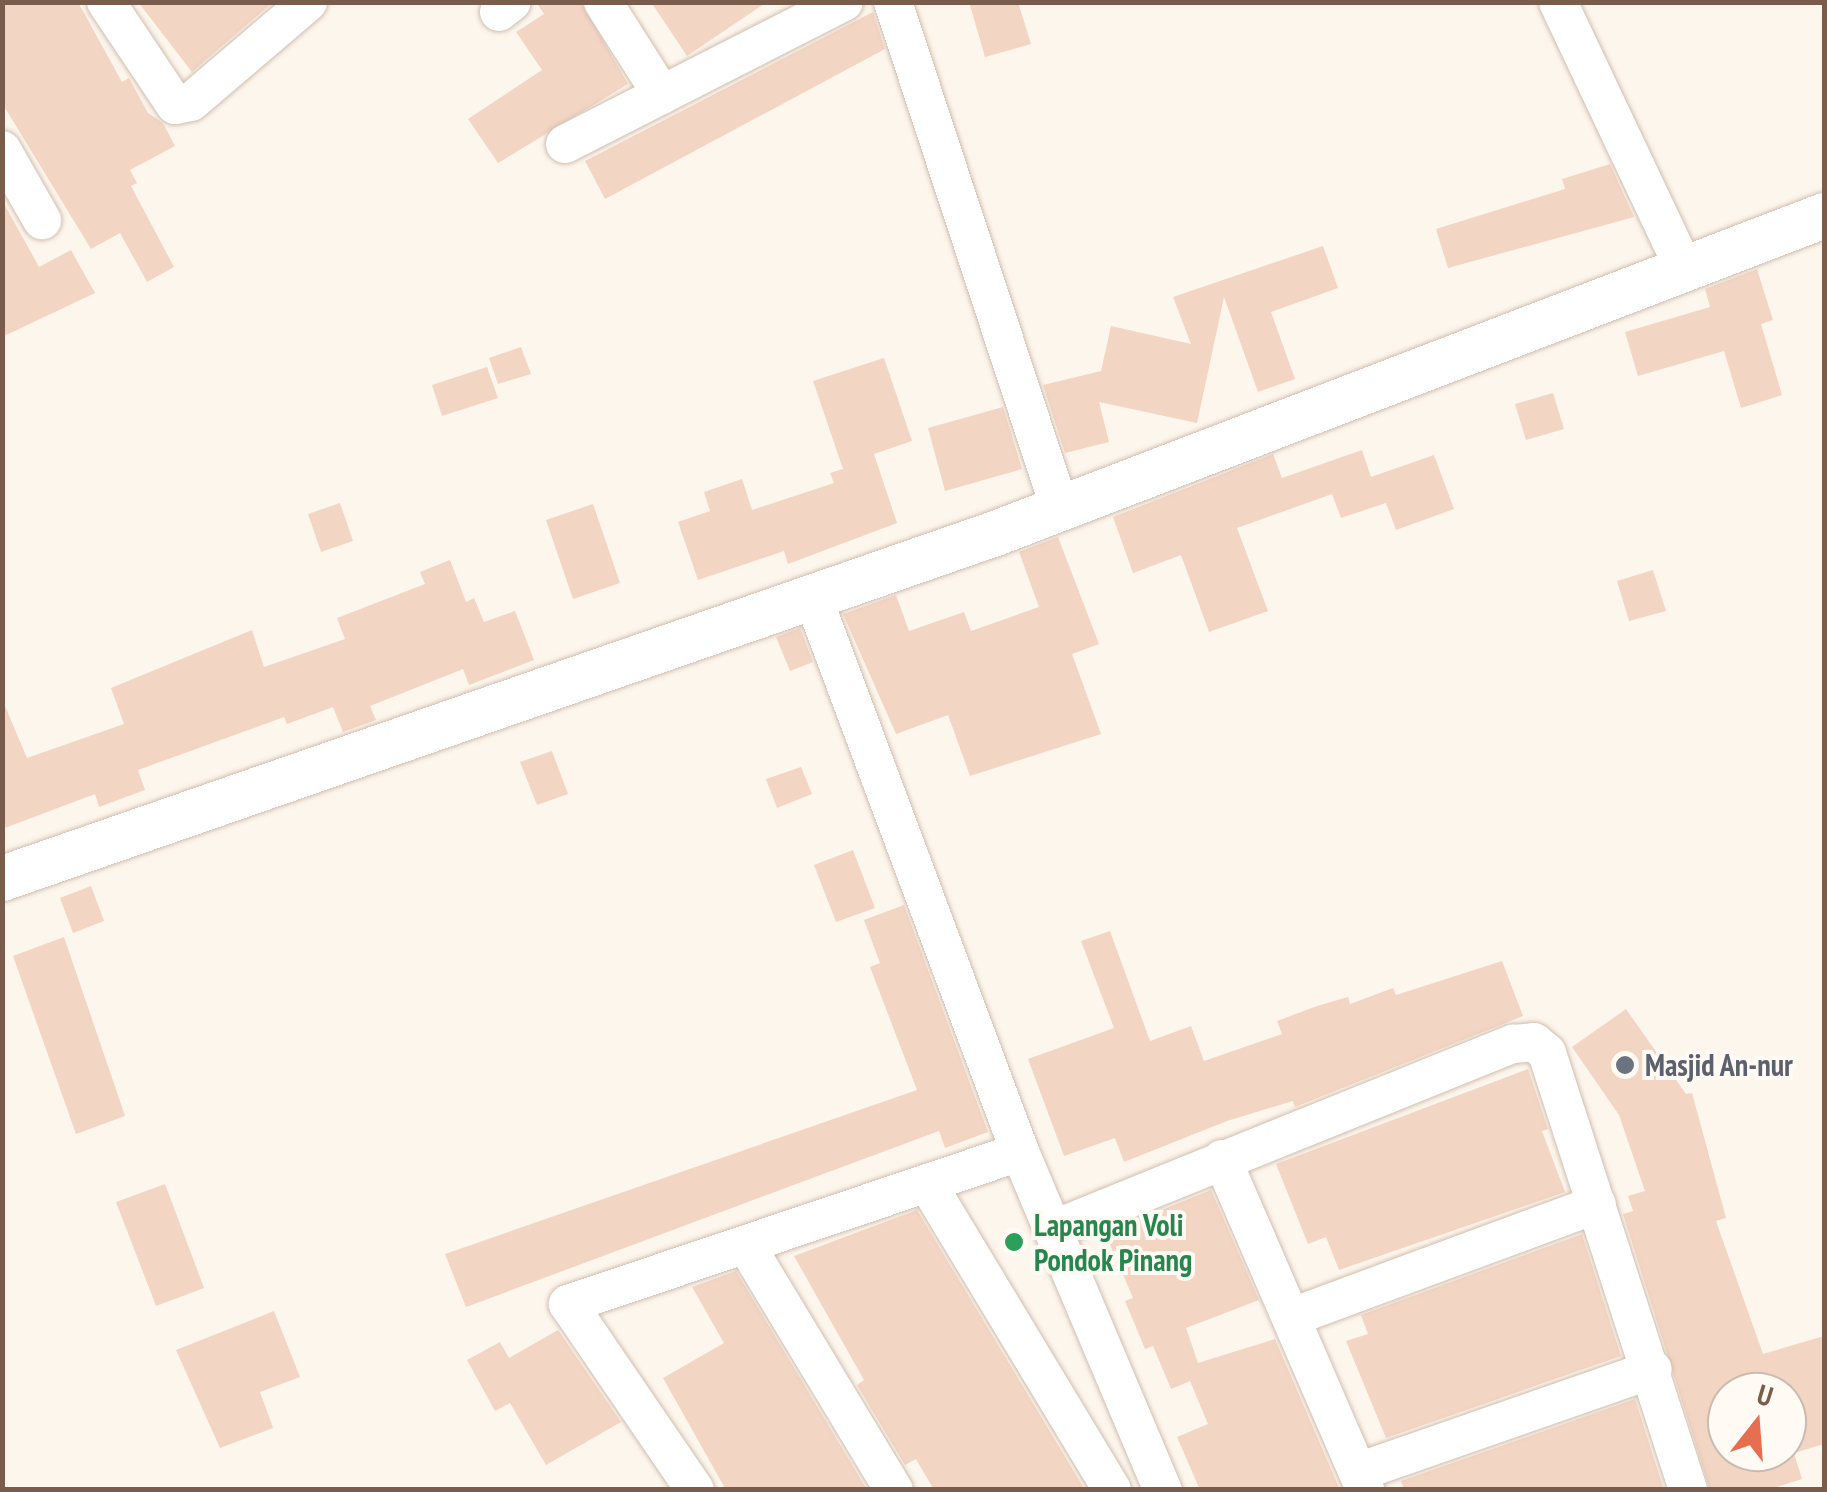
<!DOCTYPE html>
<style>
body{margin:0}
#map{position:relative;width:1827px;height:1492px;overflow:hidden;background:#fdf6ec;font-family:"PT Sans Narrow",sans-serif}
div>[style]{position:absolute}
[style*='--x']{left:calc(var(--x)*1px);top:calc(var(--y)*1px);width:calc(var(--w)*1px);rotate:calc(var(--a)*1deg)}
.building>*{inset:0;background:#f3d5c3}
.roads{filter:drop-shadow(0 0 2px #d1beb0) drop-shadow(0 0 2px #d1beb0)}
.minor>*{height:38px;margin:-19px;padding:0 19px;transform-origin:19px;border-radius:19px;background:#fff}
.tertiary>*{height:45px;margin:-22.5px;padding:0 22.5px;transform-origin:22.5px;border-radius:22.5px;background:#fff}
.dots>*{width:28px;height:28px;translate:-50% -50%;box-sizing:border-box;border:5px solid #fffaf3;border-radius:50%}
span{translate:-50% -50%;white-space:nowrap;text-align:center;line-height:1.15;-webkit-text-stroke:8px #fffaf3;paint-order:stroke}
.worship-label{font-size:30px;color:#5b616d;font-weight:700}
.left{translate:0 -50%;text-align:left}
.leisure-label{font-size:30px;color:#27864d;font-weight:700}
.frame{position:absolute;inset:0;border:5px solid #7a5c4d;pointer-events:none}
.north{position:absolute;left:1707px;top:1372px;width:100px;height:100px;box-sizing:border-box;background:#fffaf3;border:2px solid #cabbb1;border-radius:50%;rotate:17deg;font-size:28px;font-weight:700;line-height:40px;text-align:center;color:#7a5c4d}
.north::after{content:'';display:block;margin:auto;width:35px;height:45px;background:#e76f51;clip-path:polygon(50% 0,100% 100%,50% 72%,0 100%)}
</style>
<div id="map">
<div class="building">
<i style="clip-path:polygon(2px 2px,78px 2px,122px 82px,129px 78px,148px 113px,163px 123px,175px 146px,130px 170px,137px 183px,131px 186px,174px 267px,147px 282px,120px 233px,91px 249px,2px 103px)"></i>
<i style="clip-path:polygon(138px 2px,273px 2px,192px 72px)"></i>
<i style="clip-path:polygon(536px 2px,581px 2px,628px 84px,498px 163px,468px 119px,542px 70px,516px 32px,544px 14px)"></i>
<i style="clip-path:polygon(651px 2px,767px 2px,687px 56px)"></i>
<i style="clip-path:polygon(969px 2px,1018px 2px,1031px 44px,985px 57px)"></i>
<i style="clip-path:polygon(873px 12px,885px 49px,605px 199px,585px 161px)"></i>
<i style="clip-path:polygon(1610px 164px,1634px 217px,1448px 268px,1436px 229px,1565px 189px,1562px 179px)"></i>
<i style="clip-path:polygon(2px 200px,39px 267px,71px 250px,95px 293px,2px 337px)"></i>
<i style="clip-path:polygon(1323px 246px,1338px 288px,1271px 312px,1295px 379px,1258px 392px,1224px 297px,1197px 423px,1099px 402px,1109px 442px,1065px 453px,1043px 385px,1101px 371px,1111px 326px,1191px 344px,1173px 297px)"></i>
<i style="clip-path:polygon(1757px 269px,1773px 320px,1761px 324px,1782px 395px,1741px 408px,1724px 351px,1638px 376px,1625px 332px,1710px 307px,1705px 289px)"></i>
<i style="clip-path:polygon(521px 347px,531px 374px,498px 384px,489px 358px)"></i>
<i style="clip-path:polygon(884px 358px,912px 441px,874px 454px,897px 523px,788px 564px,784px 551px,698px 580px,678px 522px,710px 511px,704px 492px,742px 479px,752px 510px,834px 483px,830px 473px,843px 469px,813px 381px)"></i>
<i style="clip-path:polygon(487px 367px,498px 398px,442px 416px,432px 385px)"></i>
<i style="clip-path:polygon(1553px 393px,1564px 429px,1526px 440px,1515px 404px)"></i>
<i style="clip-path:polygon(1003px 407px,1022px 469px,945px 491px,928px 428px)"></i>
<i style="clip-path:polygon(1362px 450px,1371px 477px,1434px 455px,1454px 509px,1396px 530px,1386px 503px,1341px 518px,1332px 494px,1237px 528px,1268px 611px,1209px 632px,1181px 555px,1133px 573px,1113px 517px,1273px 454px,1282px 478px)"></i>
<i style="clip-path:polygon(340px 503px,353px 541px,321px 552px,308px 514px)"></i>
<i style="clip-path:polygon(593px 504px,620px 583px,573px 599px,546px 520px)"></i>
<i style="clip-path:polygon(1058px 537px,1099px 644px,1072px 654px,1101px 734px,970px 776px,948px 715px,896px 734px,843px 614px,896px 595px,909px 631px,964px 612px,971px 631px,1039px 607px,1019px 552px)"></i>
<i style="clip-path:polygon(450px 560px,466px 602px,474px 598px,484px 622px,515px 611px,534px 660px,469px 685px,463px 669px,370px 706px,376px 720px,343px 732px,333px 707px,287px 724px,284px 717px,138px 770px,145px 790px,99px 807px,95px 794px,2px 829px,2px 699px,27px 758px,124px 724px,111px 688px,252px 630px,264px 667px,345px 639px,337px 618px,425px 584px,420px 572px)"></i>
<i style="clip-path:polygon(1653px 570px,1666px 611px,1629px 621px,1617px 581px)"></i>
<i style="clip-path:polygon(800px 628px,813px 662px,790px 671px,776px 637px)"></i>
<i style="clip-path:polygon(552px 751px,568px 794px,537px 805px,520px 762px)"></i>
<i style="clip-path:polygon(801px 767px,812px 794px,777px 808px,766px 779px)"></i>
<i style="clip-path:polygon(853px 850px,875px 908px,836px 922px,814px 865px)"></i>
<i style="clip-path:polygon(91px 886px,104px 921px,73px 933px,60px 898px)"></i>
<i style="clip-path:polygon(904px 905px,988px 1132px,945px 1148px,939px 1131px,466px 1307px,445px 1254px,917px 1090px,870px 967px,880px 963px,864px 920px)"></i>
<i style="clip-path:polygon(1110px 931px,1150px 1041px,1191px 1026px,1204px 1061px,1282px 1034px,1277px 1021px,1317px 1006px,1348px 997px,1350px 1004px,1393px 988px,1396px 995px,1502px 961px,1523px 1016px,1295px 1107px,1293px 1101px,1227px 1121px,1124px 1162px,1115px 1138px,1064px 1156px,1028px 1059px,1114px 1028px,1081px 941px)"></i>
<i style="clip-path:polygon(64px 937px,125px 1116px,76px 1134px,13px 956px)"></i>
<i style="clip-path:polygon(evenodd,1626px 1009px,1686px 1094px,1692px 1093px,1726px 1218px,1716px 1221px,1763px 1354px,1824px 1336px,1824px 1444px,1794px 1453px,1802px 1479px,1767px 1490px,1710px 1490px,1623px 1214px,1633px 1211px,1628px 1196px,1645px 1191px,1619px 1115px,1572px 1047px,1626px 1009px,1727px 1392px,1787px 1392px,1787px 1452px,1727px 1452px,1727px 1392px)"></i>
<i style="clip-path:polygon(1528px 1069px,1548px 1129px,1542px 1131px,1565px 1192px,1339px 1270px,1326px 1237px,1308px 1244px,1276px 1164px)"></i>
<i style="clip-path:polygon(165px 1184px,204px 1288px,156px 1306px,116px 1202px)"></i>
<i style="clip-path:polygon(1211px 1190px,1259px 1300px,1186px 1328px,1198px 1363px,1275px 1339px,1340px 1490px,1200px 1490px,1177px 1437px,1208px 1424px,1190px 1381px,1171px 1389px,1153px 1346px,1145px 1349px,1125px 1301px,1133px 1298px,1105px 1233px)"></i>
<i style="clip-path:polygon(917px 1210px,1085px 1490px,934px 1490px,916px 1459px,905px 1465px,857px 1385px,864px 1380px,794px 1256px)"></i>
<i style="clip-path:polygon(1582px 1234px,1621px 1356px,1386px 1438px,1346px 1341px,1368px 1334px,1361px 1315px)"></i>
<i style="clip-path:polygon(736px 1271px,866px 1488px,726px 1490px,663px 1378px,724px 1343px,692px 1287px)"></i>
<i style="clip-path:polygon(274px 1311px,300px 1377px,260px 1392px,273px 1428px,220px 1448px,176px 1350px)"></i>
<i style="clip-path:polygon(558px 1330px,621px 1422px,546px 1465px,510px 1403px,495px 1411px,467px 1360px,500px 1342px,509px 1358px)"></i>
<i style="clip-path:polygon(1635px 1399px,1664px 1490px,1404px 1490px,1401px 1481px)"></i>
</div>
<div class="roads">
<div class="minor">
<i style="--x:106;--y:2;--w:124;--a:56.2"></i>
<i style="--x:175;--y:105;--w:16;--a:-11"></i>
<i style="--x:191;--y:102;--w:154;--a:-40.5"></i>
<i style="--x:603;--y:2;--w:110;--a:57.6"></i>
<i style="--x:893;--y:2;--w:534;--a:71.77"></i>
<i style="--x:1558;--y:2;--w:293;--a:64.7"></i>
<i style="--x:499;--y:12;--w:16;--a:-38"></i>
<i style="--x:565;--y:144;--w:313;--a:-27"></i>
<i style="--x:2;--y:150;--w:81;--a:60.3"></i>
<i style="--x:812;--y:595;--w:595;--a:69.52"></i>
<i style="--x:1020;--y:1152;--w:367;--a:67.1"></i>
<i style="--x:1222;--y:1159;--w:361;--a:66.6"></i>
<i style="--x:927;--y:1183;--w:358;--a:58.9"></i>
<i style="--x:1054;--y:1229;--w:495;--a:-22"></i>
<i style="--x:1513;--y:1044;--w:21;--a:-5"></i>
<i style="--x:1534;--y:1042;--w:17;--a:40"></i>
<i style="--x:1547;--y:1053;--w:459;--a:72.1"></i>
<i style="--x:746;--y:1245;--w:286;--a:58.9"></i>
<i style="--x:1292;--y:1317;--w:325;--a:-20.3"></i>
<i style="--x:1358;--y:1472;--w:312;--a:-19.2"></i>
<i style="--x:695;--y:1490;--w:225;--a:-124.3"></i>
<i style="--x:568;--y:1304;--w:477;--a:-18.6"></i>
</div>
<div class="tertiary">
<i style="--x:2;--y:878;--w:1051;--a:-19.16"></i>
<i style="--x:995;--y:533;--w:888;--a:-20.99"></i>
</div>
</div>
<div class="dots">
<i style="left:1625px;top:1065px;background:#6b7280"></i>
<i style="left:1014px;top:1242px;background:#2e9e5b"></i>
</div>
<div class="worship-label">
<span class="left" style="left:1645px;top:1065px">Masjid An-nur</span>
</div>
<div class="leisure-label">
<span class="left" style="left:1034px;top:1242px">Lapangan Voli<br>Pondok Pinang</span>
</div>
<div class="frame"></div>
<div class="north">U</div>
</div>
